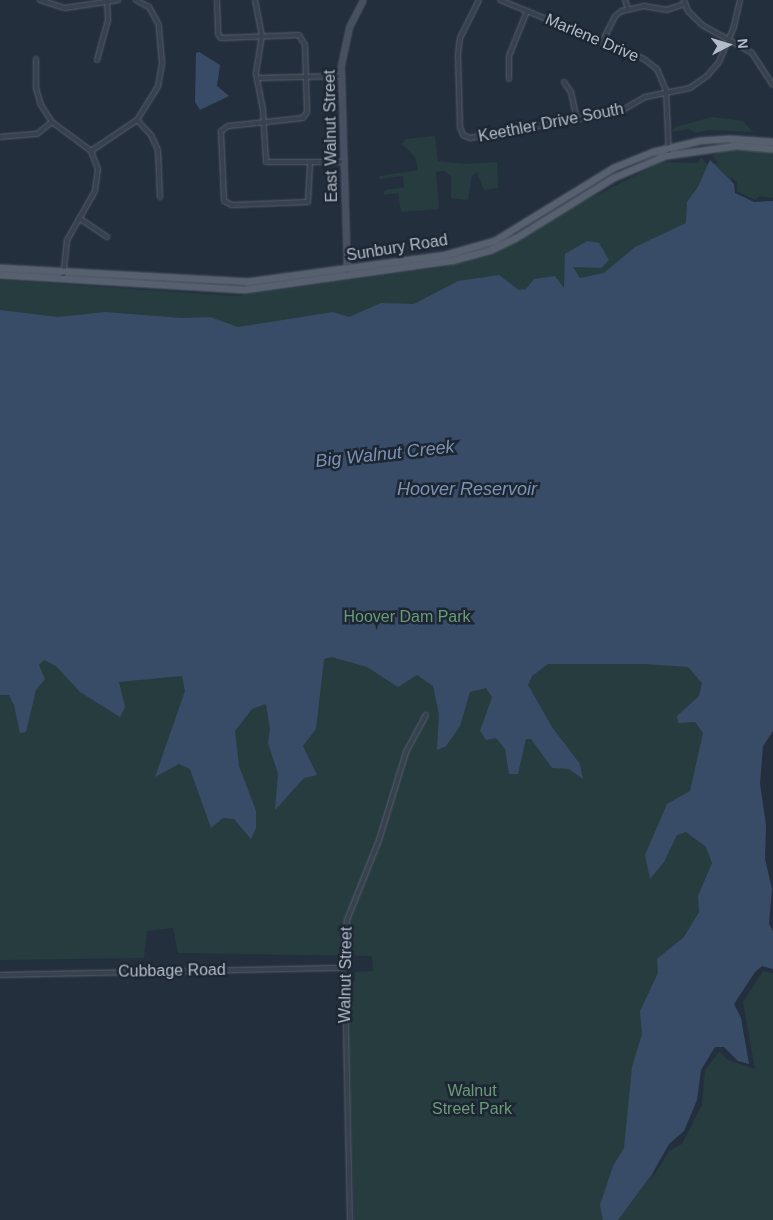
<!DOCTYPE html>
<style>
body{margin:0}
#map{position:relative;width:773px;height:1220px;overflow:hidden;background:#242f3e;font-family:Helvetica,sans-serif}
div>[style]{position:absolute}
[style*='--x']{left:calc(var(--x)*1px);top:calc(var(--y)*1px);width:calc(var(--w)*1px);rotate:calc(var(--a)*1deg)}
.green>*{inset:0;background:#263c3f}
.water>*{inset:0;background:#394c67}
.roads{filter:drop-shadow(0 0 1px #565f6c) drop-shadow(0 0 1px #565f6c)}
.street>*{height:4px;margin:-2px;padding:0 2px;transform-origin:2px;border-radius:2px;background:#38414e}
.secondary>*{height:5px;margin:-2.5px;padding:0 2.5px;transform-origin:2.5px;border-radius:2.5px;background:#465061}
.primary>*{height:5.5px;margin:-2.75px;padding:0 2.75px;transform-origin:2.75px;border-radius:2.75px;background:#56606e}
span{translate:-50% -50%;white-space:nowrap;text-align:center;line-height:1.15;-webkit-text-stroke:5px #1d2633;paint-order:stroke}
.street-label{font-size:16px;color:#b4bcc9}
.park-label{font-size:16px;color:#6b9a76}
.water-label{font-size:18px;color:#7c92b1;font-style:italic}
.north{position:absolute;left:703px;top:20px;width:50px;height:50px;-webkit-text-stroke:4px #1d2633;paint-order:stroke;rotate:85deg;font-size:14px;font-weight:700;line-height:20px;text-align:center;color:#b4bcc9}
.north::after{content:'';display:block;margin:auto;width:18px;height:22px;background:#b4bcc9;clip-path:polygon(50% 0,100% 100%,50% 72%,0 100%)}
</style>
<div id="map">
<div class="green">
<i style="clip-path:polygon(712px 117px,743px 121px,753px 132px,709px 130px,696px 133px,689px 129px,672px 132px,675px 127px)"></i>
<i style="clip-path:polygon(435px 136px,438px 161px,464px 164px,497px 162px,498px 188px,484px 190px,477px 172px,472px 176px,468px 200px,451px 198px,451px 176px,444px 171px,436px 172px,439px 209px,401px 212px,398px 193px,383px 195px,385px 190px,404px 187px,403px 176px,379px 179px,380px 176px,418px 170px,415px 157px,402px 144px,406px 139px)"></i>
<i style="clip-path:polygon(728px 149px,773px 153px,773px 198px,760px 196px,755px 200px,737px 191px,737px 182px,731px 177px,753px 720px,737px 925px,651px 1180px,669px 1151px,682px 1144px,702px 1105px,705px 1070px,719px 1052px,728px 1060px,755px 1069px,743px 1002px,763px 971px,773px 973px,773px 1220px,354px 1220px,348px 982px,355px 982px,355px 972px,373px 971px,372px 956px,178px 953px,173px 928px,147px 931px,144px 958px,0 960px,0 280px,236px 296px,444px 267px,490px 256px,567px 210px,662px 162px,697px 163px,702px 157px,705px 163px,719px 164px,712px 156px)"></i>
</div>
<div class="water">
<i style="clip-path:polygon(199px 52px,220px 65px,217px 86px,229px 96px,200px 110px,195px 102px,196px 53px)"></i>
<i style="clip-path:polygon(710px 160px,734px 184px,735px 193px,754px 202px,773px 201px,773px 731px,763px 746px,760px 784px,766px 825px,765px 859px,772px 889px,769px 924px,773px 931px,773px 969px,762px 966px,755px 972px,734px 1004px,741px 1018px,749px 1064px,738px 1061px,724px 1047px,715px 1047px,701px 1070px,697px 1100px,684px 1131px,669px 1144px,652px 1174px,618px 1220px,603px 1220px,600px 1205px,613px 1166px,624px 1148px,632px 1067px,642px 1034px,640px 1011px,658px 973px,657px 959px,684px 937px,699px 912px,698px 896px,712px 863px,706px 847px,686px 832px,677px 835px,664px 862px,650px 879px,645px 855px,667px 804px,690px 791px,703px 733px,695px 722px,678px 723px,677px 716px,699px 696px,702px 683px,688px 667px,644px 664px,548px 664px,532px 676px,528px 685px,552px 727px,580px 764px,583px 779px,569px 769px,552px 768px,531px 739px,526px 739px,518px 774px,509px 774px,505px 749px,496px 738px,486px 740px,480px 731px,492px 697px,486px 688px,470px 692px,460px 726px,446px 746px,437px 750px,439px 714px,433px 686px,417px 675px,398px 687px,367px 667px,332px 657px,324px 659px,316px 729px,303px 746px,317px 775px,304px 778px,275px 810px,278px 774px,268px 743px,270px 729px,266px 704px,252px 709px,235px 731px,239px 766px,256px 811px,256px 828px,251px 839px,234px 819px,223px 818px,211px 828px,190px 769px,179px 764px,155px 777px,185px 691px,182px 676px,119px 682px,125px 707px,120px 717px,80px 692px,56px 666px,44px 660px,39px 665px,45px 679px,36px 690px,26px 732px,20px 733px,14px 705px,9px 695px,0 695px,0 310px,58px 317px,105px 312px,181px 318px,210px 317px,238px 327px,333px 312px,349px 317px,381px 303px,414px 304px,458px 281px,499px 275px,519px 290px,526px 289px,534px 279px,555px 276px,564px 288px,565px 254px,587px 241px,599px 243px,609px 260px,601px 268px,573px 267px,580px 278px,604px 273px,635px 247px,686px 223px,687px 202px,698px 187px)"></i>
</div>
<div class="roads">
<div class="street">
<i style="--x:40;--y:0;--w:26;--a:18"></i>
<i style="--x:65;--y:8;--w:54;--a:-8.6"></i>
<i style="--x:217;--y:0;--w:34;--a:88"></i>
<i style="--x:218;--y:34;--w:5;--a:53"></i>
<i style="--x:221;--y:38;--w:78;--a:-2.2"></i>
<i style="--x:299;--y:35;--w:12;--a:59"></i>
<i style="--x:305;--y:45;--w:67;--a:88.3"></i>
<i style="--x:307;--y:112;--w:7;--a:124"></i>
<i style="--x:303;--y:118;--w:75;--a:173.9"></i>
<i style="--x:228;--y:126;--w:9;--a:144"></i>
<i style="--x:221;--y:131;--w:70;--a:87.5"></i>
<i style="--x:224;--y:201;--w:9;--a:27"></i>
<i style="--x:232;--y:205;--w:76;--a:-2.3"></i>
<i style="--x:308;--y:202;--w:39;--a:-87"></i>
<i style="--x:255;--y:0;--w:36;--a:79"></i>
<i style="--x:262;--y:35;--w:39;--a:99"></i>
<i style="--x:256;--y:74;--w:38;--a:79"></i>
<i style="--x:263;--y:111;--w:51;--a:86.6"></i>
<i style="--x:266;--y:162;--w:78;--a:0"></i>
<i style="--x:479;--y:0;--w:42;--a:116.6"></i>
<i style="--x:460;--y:38;--w:17;--a:97"></i>
<i style="--x:458;--y:55;--w:72;--a:88.4"></i>
<i style="--x:460;--y:127;--w:9;--a:69"></i>
<i style="--x:463;--y:135;--w:8;--a:23"></i>
<i style="--x:470;--y:138;--w:151;--a:-9.9"></i>
<i style="--x:619;--y:112;--w:30;--a:-30"></i>
<i style="--x:645;--y:97;--w:46;--a:-11.3"></i>
<i style="--x:690;--y:88;--w:21;--a:-35"></i>
<i style="--x:707;--y:76;--w:18;--a:-49"></i>
<i style="--x:719;--y:62;--w:39;--a:-67"></i>
<i style="--x:734;--y:26;--w:27;--a:-77"></i>
<i style="--x:500;--y:0;--w:156;--a:22.3"></i>
<i style="--x:644;--y:59;--w:16;--a:38"></i>
<i style="--x:657;--y:69;--w:23;--a:67"></i>
<i style="--x:666;--y:90;--w:65;--a:87.4"></i>
<i style="--x:625;--y:0;--w:9;--a:72"></i>
<i style="--x:684;--y:0;--w:12;--a:70"></i>
<i style="--x:688;--y:11;--w:20;--a:45"></i>
<i style="--x:702;--y:25;--w:57;--a:29.2"></i>
<i style="--x:752;--y:53;--w:38;--a:57"></i>
<i style="--x:602;--y:42;--w:29;--a:-63"></i>
<i style="--x:615;--y:16;--w:9;--a:-36"></i>
<i style="--x:622;--y:11;--w:23;--a:-13"></i>
<i style="--x:644;--y:6;--w:22;--a:10"></i>
<i style="--x:666;--y:10;--w:20;--a:-18"></i>
<i style="--x:36;--y:59;--w:29;--a:90"></i>
<i style="--x:36;--y:88;--w:18;--a:74"></i>
<i style="--x:41;--y:105;--w:20;--a:57"></i>
<i style="--x:52;--y:122;--w:49;--a:36.6"></i>
<i style="--x:91;--y:151;--w:19;--a:69"></i>
<i style="--x:98;--y:169;--w:22;--a:98"></i>
<i style="--x:95;--y:191;--w:56;--a:119.7"></i>
<i style="--x:67;--y:240;--w:39;--a:96"></i>
<i style="--x:97;--y:60;--w:41;--a:-74.6"></i>
<i style="--x:108;--y:20;--w:19;--a:-93"></i>
<i style="--x:257;--y:78;--w:84;--a:-1.4"></i>
<i style="--x:509;--y:79;--w:23;--a:-90"></i>
<i style="--x:509;--y:56;--w:48;--a:-68.2"></i>
<i style="--x:564;--y:82;--w:12;--a:55"></i>
<i style="--x:571;--y:92;--w:29;--a:78"></i>
<i style="--x:137;--y:120;--w:21;--a:47"></i>
<i style="--x:151;--y:135;--w:17;--a:65"></i>
<i style="--x:158;--y:150;--w:47;--a:87.6"></i>
<i style="--x:0;--y:137;--w:37;--a:-5"></i>
<i style="--x:37;--y:134;--w:19;--a:-39"></i>
<i style="--x:91;--y:151;--w:55;--a:-34"></i>
<i style="--x:137;--y:120;--w:40;--a:-58"></i>
<i style="--x:158;--y:86;--w:23;--a:-80"></i>
<i style="--x:162;--y:63;--w:38;--a:-95"></i>
<i style="--x:159;--y:25;--w:21;--a:-119"></i>
<i style="--x:149;--y:7;--w:15;--a:-152"></i>
<i style="--x:79;--y:218;--w:34;--a:34"></i>
<i style="--x:0;--y:975;--w:345;--a:-1.2"></i>
<i style="--x:350;--y:1220;--w:275;--a:-91.2"></i>
<i style="--x:344;--y:945;--w:25;--a:-83"></i>
<i style="--x:347;--y:920;--w:86;--a:-68.2"></i>
<i style="--x:379;--y:840;--w:92;--a:-72.9"></i>
<i style="--x:406;--y:752;--w:42;--a:-61.6"></i>
</div>
<div class="secondary">
<i style="--x:347;--y:273;--w:208;--a:-91.7"></i>
<i style="--x:341;--y:65;--w:39;--a:-78"></i>
<i style="--x:349;--y:27;--w:30;--a:-63"></i>
</div>
<div class="primary">
<i style="--x:0;--y:268;--w:247;--a:3.2"></i>
<i style="--x:247;--y:282;--w:201;--a:-7.7"></i>
<i style="--x:446;--y:255;--w:51;--a:-15.9"></i>
<i style="--x:495;--y:241;--w:140;--a:-31.5"></i>
<i style="--x:614;--y:168;--w:43;--a:-21.8"></i>
<i style="--x:654;--y:152;--w:47;--a:-13.4"></i>
<i style="--x:700;--y:141;--w:30;--a:-4"></i>
<i style="--x:730;--y:139;--w:43;--a:4"></i>
<i style="--x:0;--y:275;--w:245;--a:3.5"></i>
<i style="--x:245;--y:290;--w:209;--a:-8"></i>
<i style="--x:452;--y:261;--w:39;--a:-15"></i>
<i style="--x:490;--y:251;--w:28;--a:-26"></i>
<i style="--x:515;--y:239;--w:116;--a:-31.6"></i>
<i style="--x:614;--y:178;--w:56;--a:-22.9"></i>
<i style="--x:666;--y:156;--w:71;--a:-8.1"></i>
<i style="--x:736;--y:146;--w:37;--a:5"></i>
</div>
</div>
<div class="street-label">
<span style="left:592px;top:38px;rotate:23deg">Marlene Drive</span>
<span style="left:551px;top:123px;rotate:-11deg">Keethler Drive South</span>
<span style="left:331px;top:136px;rotate:-91deg">East Walnut Street</span>
<span style="left:397px;top:248px;rotate:-9deg">Sunbury Road</span>
<span style="left:172px;top:971px;rotate:-1deg">Cubbage Road</span>
<span style="left:346px;top:975px;rotate:-89deg">Walnut Street</span>
</div>
<div class="park-label">
<span style="left:407px;top:617px">Hoover Dam Park</span>
<span style="left:472px;top:1100px">Walnut<br>Street Park</span>
</div>
<div class="water-label">
<span style="left:385px;top:454px;rotate:-6deg">Big Walnut Creek</span>
<span style="left:467px;top:489px">Hoover Reservoir</span>
</div>
<div class="north">N</div>
</div>
